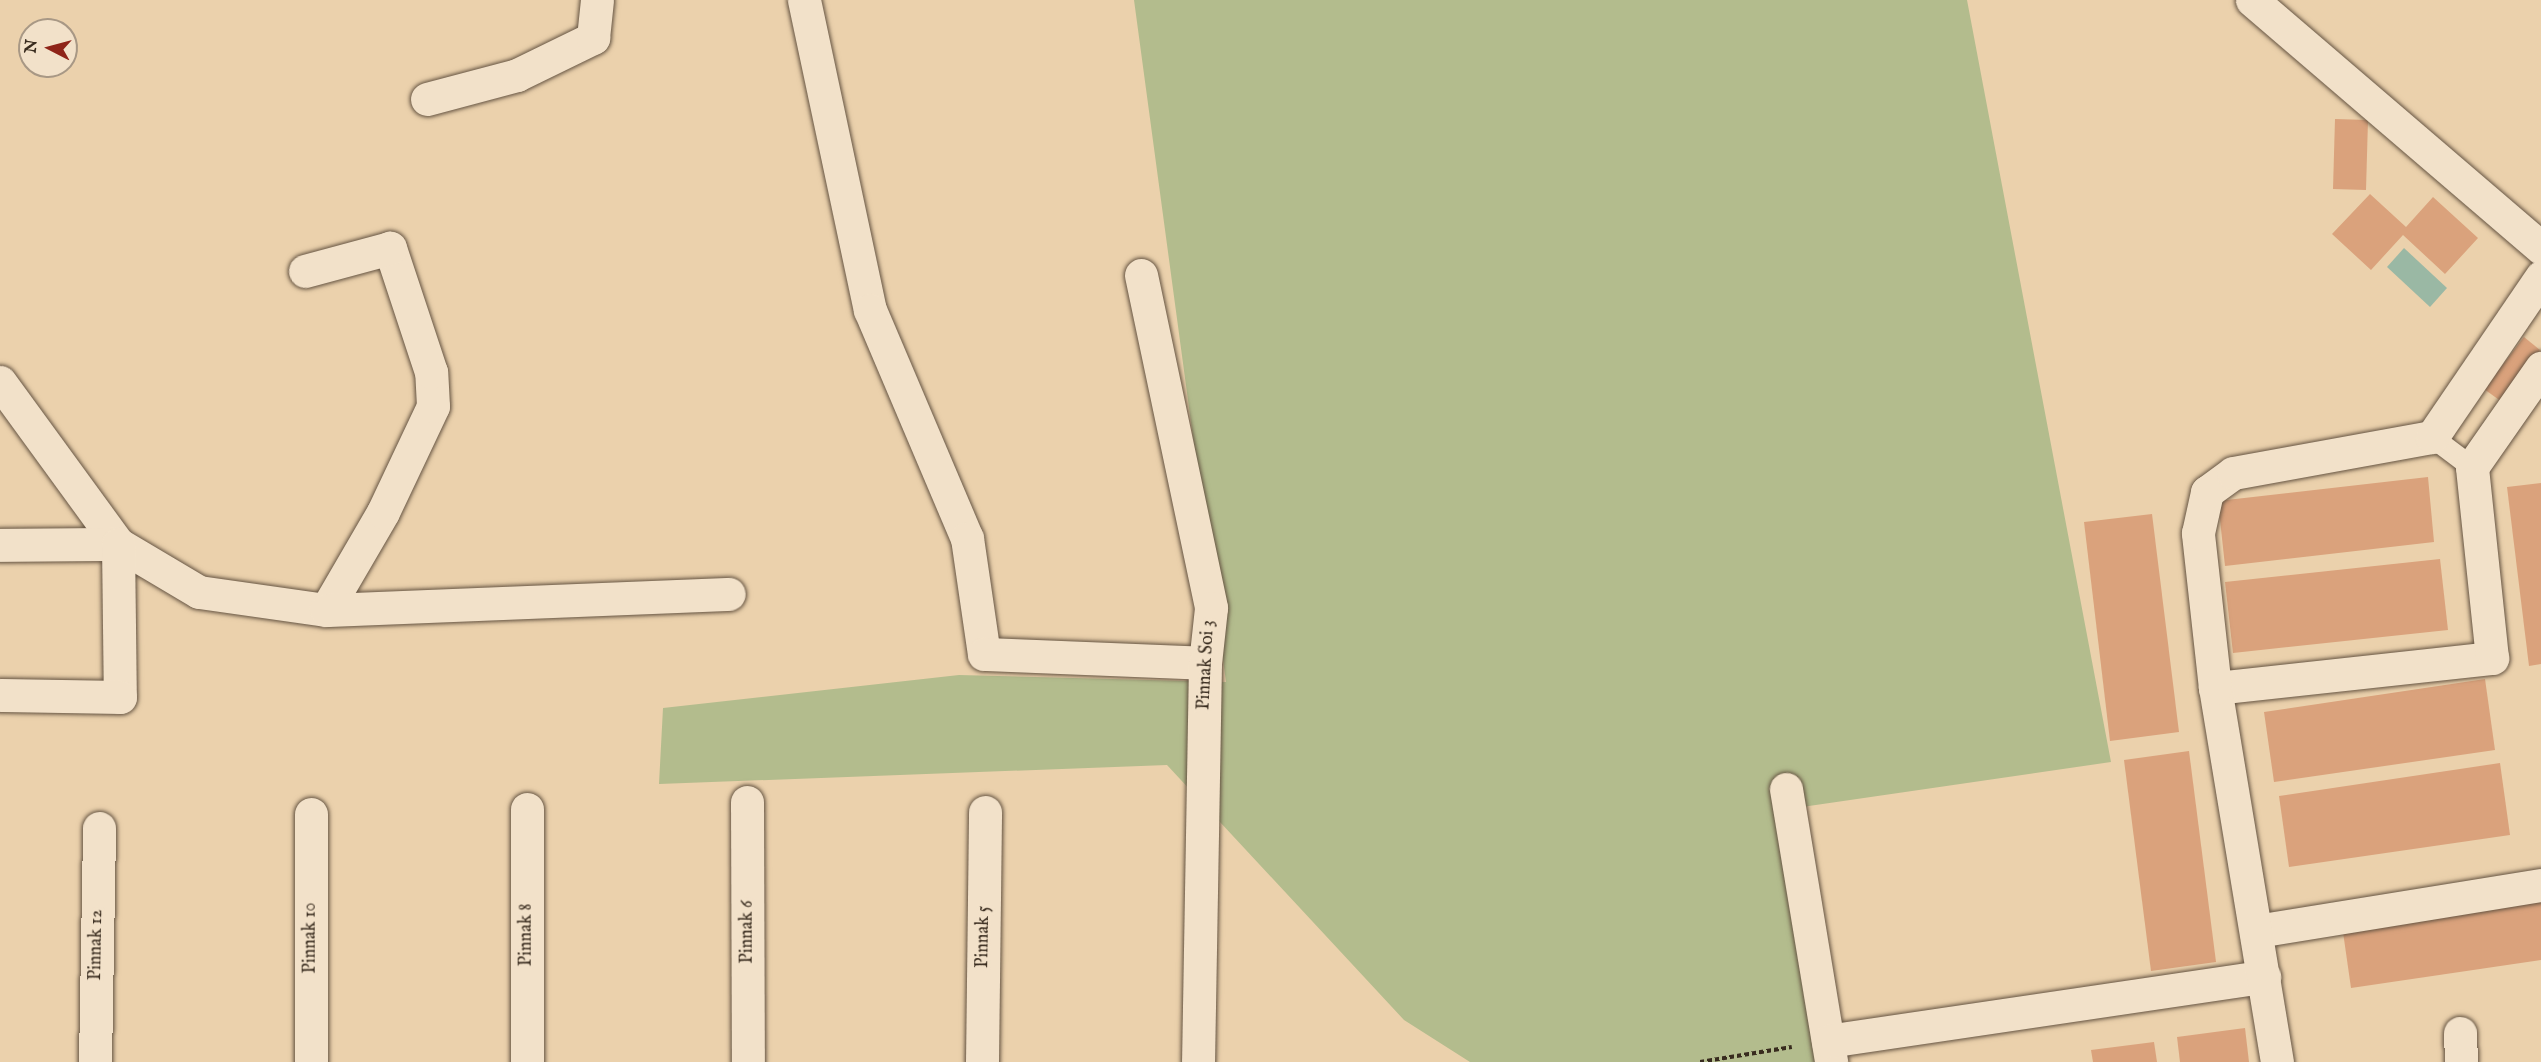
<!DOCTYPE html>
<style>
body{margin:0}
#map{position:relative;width:2541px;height:1062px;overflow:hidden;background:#ebd1ac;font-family:"IM FELL English",serif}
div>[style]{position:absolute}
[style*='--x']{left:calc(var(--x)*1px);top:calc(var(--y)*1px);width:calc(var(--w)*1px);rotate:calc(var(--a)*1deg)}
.green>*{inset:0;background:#b3bc8d}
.water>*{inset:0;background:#9ab8a4}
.building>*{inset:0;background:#daa27c}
.path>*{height:4px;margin-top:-2px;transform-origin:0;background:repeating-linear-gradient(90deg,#382b1e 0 4.5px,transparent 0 7.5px)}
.roads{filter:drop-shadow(0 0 2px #655442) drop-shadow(0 0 2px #655442)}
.service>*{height:21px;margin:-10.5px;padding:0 10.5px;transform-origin:10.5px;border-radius:10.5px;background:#f2e1c9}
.minor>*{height:33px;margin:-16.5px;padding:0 16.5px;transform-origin:16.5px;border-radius:16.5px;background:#f2e1c9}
span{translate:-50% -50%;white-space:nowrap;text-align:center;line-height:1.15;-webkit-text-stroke:6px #f2e1c9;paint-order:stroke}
.street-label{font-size:18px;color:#382b1e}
.north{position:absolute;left:18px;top:18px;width:60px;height:60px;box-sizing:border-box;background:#f2e1c9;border:2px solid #a89885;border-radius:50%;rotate:276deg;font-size:16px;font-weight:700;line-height:24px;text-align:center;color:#382b1e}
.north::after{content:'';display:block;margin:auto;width:21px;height:27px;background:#8f2418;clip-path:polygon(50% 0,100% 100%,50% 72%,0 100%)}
</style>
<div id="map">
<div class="green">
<i style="clip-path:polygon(1134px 0,1967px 0,2111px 762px,1802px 807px,1844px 1062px,1470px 1062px,1404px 1020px,1167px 765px,659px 784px,663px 708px,959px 675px,1226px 682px)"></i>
</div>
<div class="water">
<i style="clip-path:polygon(2404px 248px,2447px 288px,2430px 307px,2387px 267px)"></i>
</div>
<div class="building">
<i style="clip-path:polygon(2335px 119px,2368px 120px,2366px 190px,2333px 189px)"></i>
<i style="clip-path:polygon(2370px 194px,2406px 227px,2433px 197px,2478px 238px,2445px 274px,2403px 235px,2371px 270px,2332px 234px)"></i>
<i style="clip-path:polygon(2524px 337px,2540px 350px,2502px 402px,2484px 389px)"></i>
<i style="clip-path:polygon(2428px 477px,2434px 542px,2225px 566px,2218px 501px)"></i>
<i style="clip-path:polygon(2541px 483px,2541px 664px,2529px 666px,2507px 487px)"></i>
<i style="clip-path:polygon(2152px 514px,2179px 732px,2110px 741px,2084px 522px)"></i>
<i style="clip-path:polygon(2440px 559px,2448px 630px,2233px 653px,2225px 582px)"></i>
<i style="clip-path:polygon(2485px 679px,2495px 750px,2274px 782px,2264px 712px)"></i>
<i style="clip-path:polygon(2189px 751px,2216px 962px,2151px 971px,2124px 760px)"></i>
<i style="clip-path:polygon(2500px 763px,2510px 835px,2289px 867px,2279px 796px)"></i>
<i style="clip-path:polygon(2541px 889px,2541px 960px,2351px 988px,2341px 918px)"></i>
<i style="clip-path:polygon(2245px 1028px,2249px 1062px,2180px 1062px,2177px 1037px)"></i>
<i style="clip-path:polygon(2154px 1042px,2157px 1062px,2093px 1062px,2091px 1050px)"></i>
</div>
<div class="path">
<i style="--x:1700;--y:1062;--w:93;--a:-9.3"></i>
</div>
<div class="roads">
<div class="service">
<i style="--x:2432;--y:437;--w:50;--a:36.9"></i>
</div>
<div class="minor">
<i style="--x:804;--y:0;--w:317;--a:78"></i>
<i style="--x:870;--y:310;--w:248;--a:67"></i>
<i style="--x:967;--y:538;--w:117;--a:81.7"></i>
<i style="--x:984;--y:654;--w:221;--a:2.3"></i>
<i style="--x:2252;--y:0;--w:381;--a:40.6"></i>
<i style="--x:427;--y:99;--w:93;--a:-14.9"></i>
<i style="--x:517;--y:75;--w:85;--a:-26"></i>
<i style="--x:593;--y:38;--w:38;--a:-84"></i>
<i style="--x:1141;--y:275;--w:340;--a:78.1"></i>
<i style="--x:1211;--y:608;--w:55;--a:96.2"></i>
<i style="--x:1205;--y:663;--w:399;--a:91"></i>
<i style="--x:0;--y:382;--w:200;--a:53.9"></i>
<i style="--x:118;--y:544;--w:94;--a:30.7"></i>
<i style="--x:199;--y:592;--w:128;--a:8.1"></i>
<i style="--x:326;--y:610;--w:113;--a:-59.8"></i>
<i style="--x:383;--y:512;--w:117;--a:-64.7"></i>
<i style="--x:433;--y:406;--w:34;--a:-93"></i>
<i style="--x:431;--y:372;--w:131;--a:-108.3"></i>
<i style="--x:390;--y:248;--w:88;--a:164.9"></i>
<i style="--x:0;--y:545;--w:118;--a:-0.5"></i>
<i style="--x:118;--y:544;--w:153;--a:89.3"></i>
<i style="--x:120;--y:697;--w:120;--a:-179"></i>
<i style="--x:326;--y:610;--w:403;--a:-2.3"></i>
<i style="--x:2215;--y:688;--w:279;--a:-6.2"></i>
<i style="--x:2492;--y:658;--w:192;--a:-96"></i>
<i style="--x:2472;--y:467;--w:121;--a:-55.1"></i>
<i style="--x:1786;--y:789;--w:277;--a:80.6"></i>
<i style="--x:747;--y:802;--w:260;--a:89.8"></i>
<i style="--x:527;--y:809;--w:253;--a:90"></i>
<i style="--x:2257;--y:931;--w:288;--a:-9.2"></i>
<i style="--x:2460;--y:1033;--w:29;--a:88"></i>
<i style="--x:1828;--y:1041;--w:441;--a:-8.4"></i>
<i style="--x:95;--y:1062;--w:234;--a:-89"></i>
<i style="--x:311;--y:1062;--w:248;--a:-90"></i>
<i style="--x:982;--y:1062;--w:250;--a:-89.3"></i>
<i style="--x:2277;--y:1062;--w:379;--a:-99.4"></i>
<i style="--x:2215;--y:688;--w:156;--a:-96.3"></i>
<i style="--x:2198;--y:533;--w:42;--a:-77.6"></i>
<i style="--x:2207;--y:492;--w:32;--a:-36"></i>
<i style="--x:2233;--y:473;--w:202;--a:-10.3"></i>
<i style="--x:2432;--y:437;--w:194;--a:-55.7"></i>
</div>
</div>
<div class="street-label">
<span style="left:1207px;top:665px;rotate:-87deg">Pinnak Soi 3</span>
<span style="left:748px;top:932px;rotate:-90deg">Pinnak 6</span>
<span style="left:527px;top:935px;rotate:-90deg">Pinnak 8</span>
<span style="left:984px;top:937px;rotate:-89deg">Pinnak 5</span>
<span style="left:311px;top:938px;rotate:-90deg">Pinnak 10</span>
<span style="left:97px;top:945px;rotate:-89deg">Pinnak 12</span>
</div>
<div class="north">N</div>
</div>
